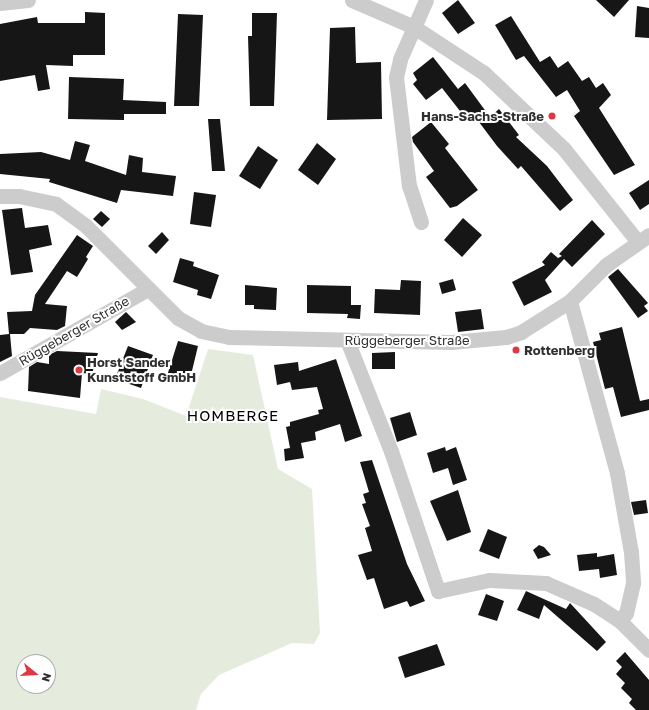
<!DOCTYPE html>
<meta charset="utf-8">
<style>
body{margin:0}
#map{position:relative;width:649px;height:710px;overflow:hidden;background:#fff;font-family:"Golos Text",sans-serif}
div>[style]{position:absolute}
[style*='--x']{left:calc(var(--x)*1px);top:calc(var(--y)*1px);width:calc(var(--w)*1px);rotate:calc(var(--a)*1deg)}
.green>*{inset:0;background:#e5ecde}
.building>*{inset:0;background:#161616}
.minor>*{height:15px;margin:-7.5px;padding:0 7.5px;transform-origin:7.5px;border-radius:7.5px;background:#ccc}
.dots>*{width:11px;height:11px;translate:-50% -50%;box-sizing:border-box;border:2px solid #fff;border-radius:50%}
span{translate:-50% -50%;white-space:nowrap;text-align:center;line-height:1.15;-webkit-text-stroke:4px #fff;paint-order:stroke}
.poi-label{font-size:13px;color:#2f2f2f;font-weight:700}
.right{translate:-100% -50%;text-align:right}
.left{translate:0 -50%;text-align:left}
.street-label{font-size:13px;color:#2f2f2f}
.quarter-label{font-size:15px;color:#000;letter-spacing:1px}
.north{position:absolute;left:16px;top:654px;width:40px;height:40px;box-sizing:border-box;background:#fff;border:1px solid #acacac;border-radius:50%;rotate:108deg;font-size:11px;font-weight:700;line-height:16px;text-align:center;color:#2f2f2f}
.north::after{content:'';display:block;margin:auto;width:14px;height:18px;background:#de3943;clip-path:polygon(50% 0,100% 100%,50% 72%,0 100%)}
</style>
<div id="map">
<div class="green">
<i style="clip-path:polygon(evenodd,208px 349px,253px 355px,278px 469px,312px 489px,320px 633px,314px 644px,292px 643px,219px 675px,201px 694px,196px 710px,0 710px,0 397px,96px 414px,101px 389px,143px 399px,186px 416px,208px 349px,24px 662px,48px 662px,48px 686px,24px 686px,24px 662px)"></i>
</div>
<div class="building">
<i style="clip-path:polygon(458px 0,475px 23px,458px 34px,442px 13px)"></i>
<i style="clip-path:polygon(596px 0,629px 0,614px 17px)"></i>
<i style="clip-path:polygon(637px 6px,649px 8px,649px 38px,635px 37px)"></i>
<i style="clip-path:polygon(85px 12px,105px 13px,105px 55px,73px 55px,73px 66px,46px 65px,50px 89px,38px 91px,35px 75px,0 81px,0 24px,37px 17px,38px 23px,85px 23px)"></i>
<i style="clip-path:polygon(252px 13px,277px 13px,274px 106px,250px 106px,248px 36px,252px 36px)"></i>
<i style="clip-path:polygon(178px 14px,203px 15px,199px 106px,174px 106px)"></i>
<i style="clip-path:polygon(511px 16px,540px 62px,550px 56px,558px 68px,568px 61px,582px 81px,589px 77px,596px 88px,603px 83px,611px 95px,599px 108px,635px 165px,614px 175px,574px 116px,580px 111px,567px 90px,556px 97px,524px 56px,516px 60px,495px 25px)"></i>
<i style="clip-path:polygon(355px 27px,356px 63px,381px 62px,382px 119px,327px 120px,330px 28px)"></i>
<i style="clip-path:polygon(433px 57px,458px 89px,465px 83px,490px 117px,499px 109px,519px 135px,516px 137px,547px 166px,573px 200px,560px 211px,521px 166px,518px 169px,497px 146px,473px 114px,467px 120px,442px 88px,426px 100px,413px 84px,417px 80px,413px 73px)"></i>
<i style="clip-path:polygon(69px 77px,124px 79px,123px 100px,166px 102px,166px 114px,124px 114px,124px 120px,68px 119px)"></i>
<i style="clip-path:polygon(208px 119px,220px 119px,225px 171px,212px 171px)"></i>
<i style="clip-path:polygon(431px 122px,449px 144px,445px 148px,478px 190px,457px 206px,450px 208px,426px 177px,434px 171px,413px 142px,412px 137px)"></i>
<i style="clip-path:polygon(75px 141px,90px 145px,85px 161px,126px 175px,129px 155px,143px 158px,142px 172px,176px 176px,173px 196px,121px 190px,117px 203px,49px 182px,50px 179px,0 174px,0 154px,41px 152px,70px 160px)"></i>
<i style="clip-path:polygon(317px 143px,336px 159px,318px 185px,298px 170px)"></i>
<i style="clip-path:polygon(258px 146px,278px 160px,260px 189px,239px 176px)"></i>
<i style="clip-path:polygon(649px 180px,649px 204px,640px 210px,629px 193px)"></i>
<i style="clip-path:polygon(194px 192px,216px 195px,211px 227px,190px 224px)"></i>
<i style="clip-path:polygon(22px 208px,25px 228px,48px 225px,52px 245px,29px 250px,33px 272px,11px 275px,2px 210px)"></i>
<i style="clip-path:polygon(101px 211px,110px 219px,102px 227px,93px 219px)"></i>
<i style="clip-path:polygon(463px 218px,482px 235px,462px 257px,444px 240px)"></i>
<i style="clip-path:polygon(592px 220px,605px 234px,572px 267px,564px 259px,545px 280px,552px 292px,524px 306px,512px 282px,545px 265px,542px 262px,551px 252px,558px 258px,562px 256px,559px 254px)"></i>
<i style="clip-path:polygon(162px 232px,169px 240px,156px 254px,148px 246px)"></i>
<i style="clip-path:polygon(77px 235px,93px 246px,86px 257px,88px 259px,77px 277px,67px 271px,45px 304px,67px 306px,65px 326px,57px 330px,30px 328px,24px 334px,10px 334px,12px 356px,0 362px,0 335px,9px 334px,7px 312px,32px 311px,35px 295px)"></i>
<i style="clip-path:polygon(180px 258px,194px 262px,193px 266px,219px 275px,211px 299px,197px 295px,198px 290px,173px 282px)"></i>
<i style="clip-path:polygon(618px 269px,648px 303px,644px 306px,648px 311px,638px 318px,608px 277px)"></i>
<i style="clip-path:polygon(453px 279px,456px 290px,442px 294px,439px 283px)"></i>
<i style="clip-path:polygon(401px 280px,421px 281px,420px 315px,374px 313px,375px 289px,400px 290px)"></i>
<i style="clip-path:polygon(245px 285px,277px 288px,276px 310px,254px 309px,254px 305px,245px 305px)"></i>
<i style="clip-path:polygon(307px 285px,351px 286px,351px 305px,361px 305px,360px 319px,347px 318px,348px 314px,307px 313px)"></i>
<i style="clip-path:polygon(481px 309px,484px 329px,458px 332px,455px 312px)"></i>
<i style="clip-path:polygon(126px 312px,136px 322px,122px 330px,115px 322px)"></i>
<i style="clip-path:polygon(622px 327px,640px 401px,649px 399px,649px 410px,621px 417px,613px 387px,605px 389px,593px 342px,601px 340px,599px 333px)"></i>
<i style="clip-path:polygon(178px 341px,198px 346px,191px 375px,183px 373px,181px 383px,166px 379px)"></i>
<i style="clip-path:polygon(128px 346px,153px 355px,141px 388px,115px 379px)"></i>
<i style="clip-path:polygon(57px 351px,98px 353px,92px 374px,82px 373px,80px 398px,28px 391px,29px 367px,37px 362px,49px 364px,49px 355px)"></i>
<i style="clip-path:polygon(395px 352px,395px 369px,372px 369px,372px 353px)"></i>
<i style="clip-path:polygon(336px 359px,362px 436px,345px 442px,340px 424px,315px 432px,316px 440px,301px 443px,304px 458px,285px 461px,284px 449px,290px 448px,286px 427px,290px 426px,290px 422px,319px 414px,318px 410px,323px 409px,317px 387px,292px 390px,290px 382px,277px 385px,274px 365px,298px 362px,299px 371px)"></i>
<i style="clip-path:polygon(410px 412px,417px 435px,397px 442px,390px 418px)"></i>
<i style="clip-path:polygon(445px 447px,446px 451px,456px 447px,467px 480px,453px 485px,448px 468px,433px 473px,427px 453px)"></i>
<i style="clip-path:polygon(372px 460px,407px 564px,425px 601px,410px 607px,407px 601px,384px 609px,374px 578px,367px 580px,358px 555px,372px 551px,365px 528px,370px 526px,362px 504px,366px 503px,363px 494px,369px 492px,360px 462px)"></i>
<i style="clip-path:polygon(458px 490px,471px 532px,447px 541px,430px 501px)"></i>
<i style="clip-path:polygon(646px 500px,648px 513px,634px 515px,631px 502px)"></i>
<i style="clip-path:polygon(488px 529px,507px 537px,499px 559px,479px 551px)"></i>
<i style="clip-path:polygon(539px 545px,544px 547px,551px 555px,538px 559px,533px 550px)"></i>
<i style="clip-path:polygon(597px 553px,597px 557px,614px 554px,617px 575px,600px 578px,599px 569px,579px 571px,577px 555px)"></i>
<i style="clip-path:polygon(526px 591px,566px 609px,570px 603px,606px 642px,597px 651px,544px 605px,539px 619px,517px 610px)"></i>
<i style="clip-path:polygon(486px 594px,504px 601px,497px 621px,478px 615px)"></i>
<i style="clip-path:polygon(437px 644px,445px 665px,405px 678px,398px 657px)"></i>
<i style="clip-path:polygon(625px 652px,649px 680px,649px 710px,636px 710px,629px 703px,632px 699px,621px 688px,625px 683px,616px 674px,622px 667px,616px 661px)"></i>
</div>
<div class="minor">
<i style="--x:352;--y:0;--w:68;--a:23.5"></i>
<i style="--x:414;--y:27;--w:84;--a:33.3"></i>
<i style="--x:484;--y:73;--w:110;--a:43.5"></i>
<i style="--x:564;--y:149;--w:119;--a:51.5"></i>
<i style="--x:0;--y:3;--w:28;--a:-6"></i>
<i style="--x:0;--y:196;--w:19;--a:0"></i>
<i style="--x:19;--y:196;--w:38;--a:12"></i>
<i style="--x:56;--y:204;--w:37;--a:36"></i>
<i style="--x:86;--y:226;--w:130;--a:45"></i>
<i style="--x:178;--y:318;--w:26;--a:29"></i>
<i style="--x:201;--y:331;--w:29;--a:12"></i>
<i style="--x:229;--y:337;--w:222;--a:1.3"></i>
<i style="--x:451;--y:342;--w:55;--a:-5.2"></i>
<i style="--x:506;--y:337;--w:16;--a:-18"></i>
<i style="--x:521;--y:332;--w:58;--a:-32.3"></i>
<i style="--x:570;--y:301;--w:51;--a:-45"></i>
<i style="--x:606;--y:265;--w:52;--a:-34.9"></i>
<i style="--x:421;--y:222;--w:38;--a:-108"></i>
<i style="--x:409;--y:186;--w:110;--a:-96.8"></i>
<i style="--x:396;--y:77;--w:18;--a:-77"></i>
<i style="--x:400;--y:59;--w:64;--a:-66.2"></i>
<i style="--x:570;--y:301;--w:178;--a:74.7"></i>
<i style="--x:617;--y:473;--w:80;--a:80"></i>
<i style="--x:631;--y:552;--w:31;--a:86"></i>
<i style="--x:633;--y:583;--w:31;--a:103"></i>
<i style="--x:626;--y:613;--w:10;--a:127"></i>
<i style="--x:347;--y:340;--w:119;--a:68.4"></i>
<i style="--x:391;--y:451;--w:148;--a:71.4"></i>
<i style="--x:438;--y:591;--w:52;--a:-12.2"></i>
<i style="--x:489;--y:580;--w:57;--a:3"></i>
<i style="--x:546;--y:583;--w:52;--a:23.6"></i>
<i style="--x:594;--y:604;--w:31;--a:33"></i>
<i style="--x:620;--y:621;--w:41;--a:45"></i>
<i style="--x:0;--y:373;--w:170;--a:-29.6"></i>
</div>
<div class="dots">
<i style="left:552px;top:116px;background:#de3943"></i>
<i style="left:516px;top:350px;background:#de3943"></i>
<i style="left:79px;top:370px;background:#de3943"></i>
</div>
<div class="poi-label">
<span class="right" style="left:544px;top:116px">Hans-Sachs-Straße</span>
<span class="left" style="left:524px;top:350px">Rottenberg</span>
<span class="left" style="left:87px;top:370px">Horst Sander<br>Kunststoff GmbH</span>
</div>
<div class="street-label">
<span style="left:74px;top:331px;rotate:-30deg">Rüggeberger Straße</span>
<span style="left:407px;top:340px">Rüggeberger Straße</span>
</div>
<div class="quarter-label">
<span style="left:233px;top:416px">HOMBERGE</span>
</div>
<div class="north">N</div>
</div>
